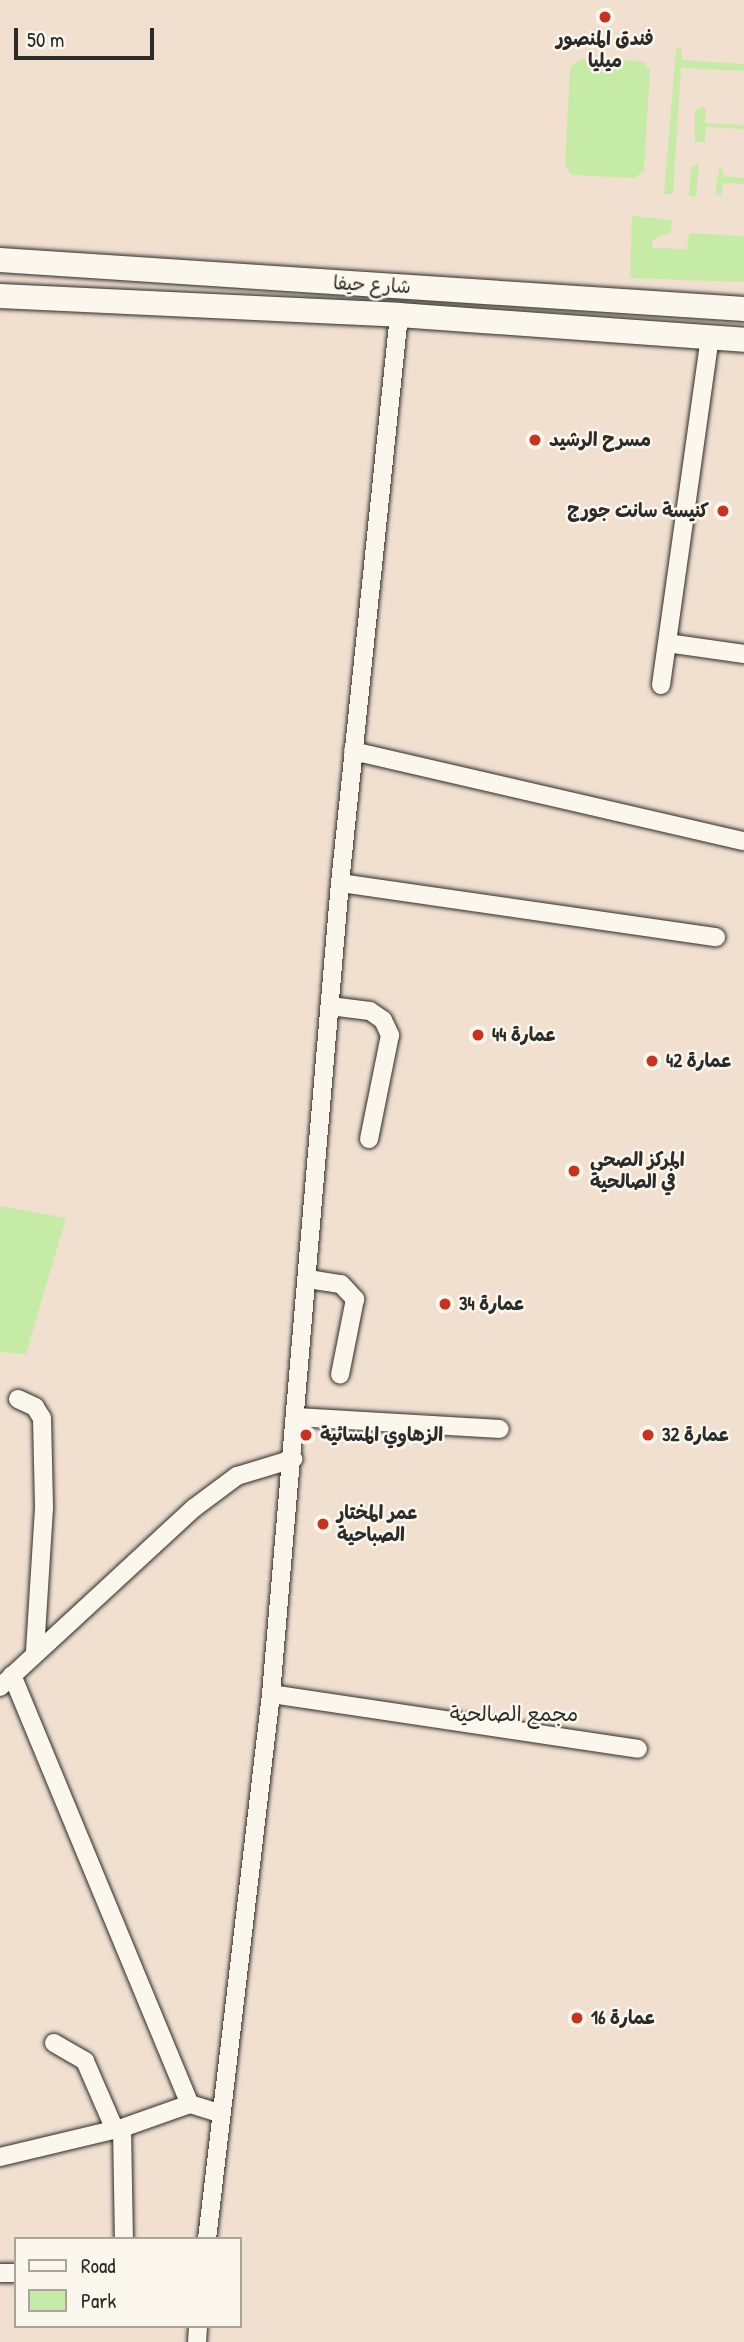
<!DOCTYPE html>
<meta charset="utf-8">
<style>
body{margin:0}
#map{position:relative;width:744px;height:2342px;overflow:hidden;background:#f1e0d0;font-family:"Patrick Hand","Playpen Sans Arabic",sans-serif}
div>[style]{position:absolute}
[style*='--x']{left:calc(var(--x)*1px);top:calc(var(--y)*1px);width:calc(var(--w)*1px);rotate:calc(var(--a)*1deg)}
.green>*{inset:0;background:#c5eba6}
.roads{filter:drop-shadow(0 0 2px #2b2b2b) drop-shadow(0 0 2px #2b2b2b)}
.street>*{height:18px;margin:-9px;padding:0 9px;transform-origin:9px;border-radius:9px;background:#fbf7ec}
.secondary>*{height:24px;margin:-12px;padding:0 12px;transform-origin:12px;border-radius:12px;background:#fbf7ec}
.dots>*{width:19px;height:19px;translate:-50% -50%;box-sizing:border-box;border:4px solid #fbf7ec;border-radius:50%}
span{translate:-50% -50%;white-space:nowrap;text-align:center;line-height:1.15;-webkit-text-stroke:5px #fbf7ec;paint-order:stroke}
.poi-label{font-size:19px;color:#2b2b2b;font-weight:700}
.left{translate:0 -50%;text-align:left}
.right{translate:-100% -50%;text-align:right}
.street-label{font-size:19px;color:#2b2b2b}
.neighbourhood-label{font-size:21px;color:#2b2b2b}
.legend{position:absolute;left:14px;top:2237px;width:228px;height:91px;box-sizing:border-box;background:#fbf7ec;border:2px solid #a8a59f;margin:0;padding:9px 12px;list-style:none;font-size:21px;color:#2b2b2b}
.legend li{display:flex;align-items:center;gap:14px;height:35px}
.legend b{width:35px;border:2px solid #a8a59f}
.scale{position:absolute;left:14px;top:28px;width:140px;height:32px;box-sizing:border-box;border:4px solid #2b2b2b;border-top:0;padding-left:9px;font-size:21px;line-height:24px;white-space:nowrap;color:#2b2b2b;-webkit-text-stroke:5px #fbf7ec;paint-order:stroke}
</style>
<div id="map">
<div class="green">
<i style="clip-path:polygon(676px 48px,682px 49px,682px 60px,744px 64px,744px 71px,681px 68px,673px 194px,664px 194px)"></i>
<i style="clip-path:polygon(581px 59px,643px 61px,650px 71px,644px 171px,634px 178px,572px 175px,565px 166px,570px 67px)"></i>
<i style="clip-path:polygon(699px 107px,706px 107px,705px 123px,744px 125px,744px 129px,706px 127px,705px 142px,695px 142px,695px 111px)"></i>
<i style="clip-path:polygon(699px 162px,696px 197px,689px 196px,691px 168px)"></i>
<i style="clip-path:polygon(720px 165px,724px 176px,744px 178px,744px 184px,723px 183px,721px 198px,715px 192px)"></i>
<i style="clip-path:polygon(632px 216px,672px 220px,671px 232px,652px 240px,653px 248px,687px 249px,689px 233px,744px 236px,744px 282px,630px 278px)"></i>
<i style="clip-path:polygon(0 1206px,66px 1218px,26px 1354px,0 1352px)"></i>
</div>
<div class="roads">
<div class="street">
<i style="--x:667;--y:643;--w:78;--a:8.1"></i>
<i style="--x:661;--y:685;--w:353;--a:-82"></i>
<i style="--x:353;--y:751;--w:401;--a:13"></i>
<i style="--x:340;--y:883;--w:380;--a:8.2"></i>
<i style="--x:330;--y:1006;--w:40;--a:7.1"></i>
<i style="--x:370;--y:1011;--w:16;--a:35"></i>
<i style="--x:383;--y:1020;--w:17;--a:65"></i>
<i style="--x:390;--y:1035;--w:106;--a:101.4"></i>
<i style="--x:308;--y:1279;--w:33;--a:9"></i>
<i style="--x:341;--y:1284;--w:21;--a:47"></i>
<i style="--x:355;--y:1299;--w:77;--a:101.2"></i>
<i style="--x:18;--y:1399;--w:19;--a:25"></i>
<i style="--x:35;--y:1407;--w:13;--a:58"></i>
<i style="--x:42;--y:1418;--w:90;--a:88.7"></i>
<i style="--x:44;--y:1508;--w:143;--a:93.6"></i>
<i style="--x:297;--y:1417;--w:203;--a:3.4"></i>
<i style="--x:12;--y:1675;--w:464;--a:67.5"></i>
<i style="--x:190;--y:2104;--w:30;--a:17"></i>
<i style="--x:0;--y:1687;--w:264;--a:-42.7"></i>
<i style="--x:194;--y:1508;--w:54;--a:-36.7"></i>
<i style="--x:237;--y:1476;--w:59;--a:-16.9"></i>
<i style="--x:271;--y:1694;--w:371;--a:8.5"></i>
<i style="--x:54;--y:2043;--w:36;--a:30"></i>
<i style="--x:85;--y:2061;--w:75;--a:66.5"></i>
<i style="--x:122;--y:2128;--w:111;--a:89"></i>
<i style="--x:0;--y:2157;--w:125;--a:-13.4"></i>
<i style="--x:122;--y:2128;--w:72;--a:-19.4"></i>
<i style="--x:207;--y:2239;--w:549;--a:-83.3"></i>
<i style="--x:271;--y:1694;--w:814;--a:-85.14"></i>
<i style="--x:340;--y:883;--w:571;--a:-84.07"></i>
<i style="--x:0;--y:2273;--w:16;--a:0"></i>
<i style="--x:197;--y:2342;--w:16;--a:-86"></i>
</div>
<div class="secondary">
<i style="--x:0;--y:260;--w:746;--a:3.77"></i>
<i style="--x:0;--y:296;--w:399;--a:2.7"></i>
<i style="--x:399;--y:315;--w:346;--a:4.1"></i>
</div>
</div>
<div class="dots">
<i style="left:605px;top:17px;background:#c8321e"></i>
<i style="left:535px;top:440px;background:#c8321e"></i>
<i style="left:723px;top:511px;background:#c8321e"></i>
<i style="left:478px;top:1035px;background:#c8321e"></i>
<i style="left:652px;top:1061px;background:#c8321e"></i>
<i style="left:574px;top:1171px;background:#c8321e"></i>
<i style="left:445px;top:1304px;background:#c8321e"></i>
<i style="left:306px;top:1435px;background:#c8321e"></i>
<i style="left:648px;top:1435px;background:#c8321e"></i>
<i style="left:323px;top:1524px;background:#c8321e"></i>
<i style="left:577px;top:2018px;background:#c8321e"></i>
</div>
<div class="poi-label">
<span style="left:605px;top:50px">فندق المنصور<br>ميليا</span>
<span class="left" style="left:549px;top:440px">مسرح الرشيد</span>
<span class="right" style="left:709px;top:511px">كنيسة سانت جورج</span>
<span class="left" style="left:492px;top:1035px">عمارة 44</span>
<span class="left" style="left:666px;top:1061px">عمارة 42</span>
<span class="left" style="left:590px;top:1171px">المركز الصحي<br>في الصالحية</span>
<span class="left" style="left:459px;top:1304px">عمارة 34</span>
<span class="left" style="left:320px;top:1435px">الزهاوي المسائية</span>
<span class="left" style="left:662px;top:1435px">عمارة 32</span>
<span class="left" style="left:337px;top:1524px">عمر المختار<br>الصباحية</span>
<span class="left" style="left:591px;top:2018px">عمارة 16</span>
</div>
<div class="street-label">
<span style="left:372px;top:285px;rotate:3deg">شارع حيفا</span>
</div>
<div class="neighbourhood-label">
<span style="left:514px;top:1714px">مجمع الصالحية</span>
</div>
<ul class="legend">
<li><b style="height:9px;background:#fbf7ec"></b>Road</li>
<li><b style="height:19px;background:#c5eba6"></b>Park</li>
</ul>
<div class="scale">50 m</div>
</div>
